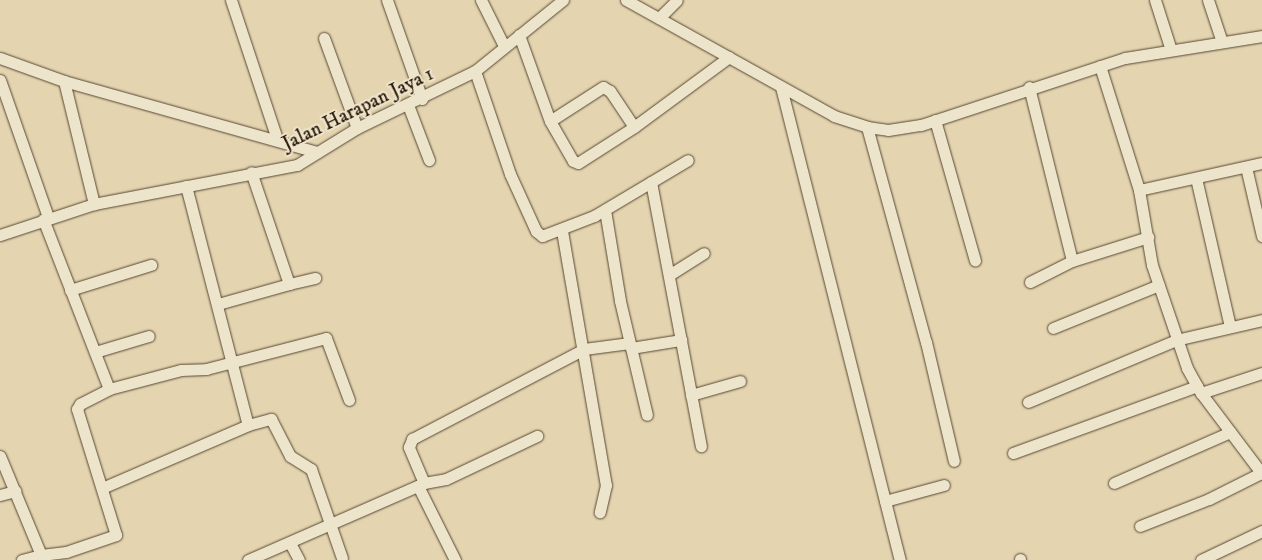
<!DOCTYPE html>
<style>
body{margin:0}
#map{position:relative;width:1262px;height:560px;overflow:hidden;background:#e4d5b0;font-family:"IM FELL DW Pica",serif}
div>[style]{position:absolute}
[style*='--x']{left:calc(var(--x)*1px);top:calc(var(--y)*1px);width:calc(var(--w)*1px);rotate:calc(var(--a)*1deg)}
.roads{filter:drop-shadow(0 0 1px #584631) drop-shadow(0 0 1px #584631)}
.minor>*{height:11px;margin:-5.5px;padding:0 5.5px;transform-origin:5.5px;border-radius:5.5px;background:#ede4cc}
span{translate:-50% -50%;white-space:nowrap;text-align:center;line-height:1.15;-webkit-text-stroke:4px #ede4cc;paint-order:stroke}
.street-label{font-size:20px;color:#291607}
</style>
<div id="map">
<div class="roads">
<div class="minor">
<i style="--x:231;--y:0;--w:146;--a:71.7"></i>
<i style="--x:387;--y:0;--w:105;--a:70.5"></i>
<i style="--x:481;--y:0;--w:51;--a:63.4"></i>
<i style="--x:626;--y:0;--w:238;--a:29.1"></i>
<i style="--x:834;--y:116;--w:35;--a:18"></i>
<i style="--x:867;--y:127;--w:21;--a:8"></i>
<i style="--x:888;--y:130;--w:33;--a:-9"></i>
<i style="--x:921;--y:125;--w:215;--a:-18.2"></i>
<i style="--x:1125;--y:58;--w:139;--a:-9.1"></i>
<i style="--x:1155;--y:0;--w:52;--a:72.3"></i>
<i style="--x:1208;--y:0;--w:44;--a:71.6"></i>
<i style="--x:659;--y:18;--w:25;--a:-45"></i>
<i style="--x:519;--y:35;--w:91;--a:70.2"></i>
<i style="--x:550;--y:121;--w:46;--a:60.1"></i>
<i style="--x:573;--y:161;--w:5;--a:22"></i>
<i style="--x:578;--y:163;--w:67;--a:-32.7"></i>
<i style="--x:634;--y:127;--w:118;--a:-36.4"></i>
<i style="--x:324;--y:38;--w:96;--a:69.9"></i>
<i style="--x:0;--y:58;--w:68;--a:19.8"></i>
<i style="--x:64;--y:81;--w:263;--a:15.7"></i>
<i style="--x:1100;--y:66;--w:130;--a:72.5"></i>
<i style="--x:1139;--y:190;--w:76;--a:80.2"></i>
<i style="--x:1152;--y:265;--w:109;--a:71.2"></i>
<i style="--x:1187;--y:368;--w:29;--a:61"></i>
<i style="--x:1201;--y:393;--w:101;--a:53"></i>
<i style="--x:475;--y:71;--w:109;--a:71.2"></i>
<i style="--x:510;--y:174;--w:63;--a:65.5"></i>
<i style="--x:536;--y:231;--w:8;--a:40"></i>
<i style="--x:542;--y:236;--w:56;--a:-21"></i>
<i style="--x:594;--y:216;--w:109;--a:-30.8"></i>
<i style="--x:0;--y:80;--w:145;--a:70.7"></i>
<i style="--x:64;--y:81;--w:127;--a:76.3"></i>
<i style="--x:781;--y:87;--w:488;--a:75.9"></i>
<i style="--x:1029;--y:87;--w:179;--a:76.1"></i>
<i style="--x:1072;--y:261;--w:80;--a:-17.5"></i>
<i style="--x:408;--y:105;--w:59;--a:69.1"></i>
<i style="--x:935;--y:120;--w:146;--a:74.1"></i>
<i style="--x:550;--y:121;--w:63;--a:-32.7"></i>
<i style="--x:603;--y:87;--w:8;--a:30"></i>
<i style="--x:610;--y:91;--w:43;--a:56.3"></i>
<i style="--x:867;--y:127;--w:223;--a:74.7"></i>
<i style="--x:926;--y:342;--w:122;--a:76.8"></i>
<i style="--x:1246;--y:167;--w:71;--a:76.9"></i>
<i style="--x:1196;--y:178;--w:152;--a:77.1"></i>
<i style="--x:651;--y:182;--w:269;--a:79.3"></i>
<i style="--x:186;--y:186;--w:247;--a:75.5"></i>
<i style="--x:1139;--y:190;--w:126;--a:-12.4"></i>
<i style="--x:605;--y:210;--w:92;--a:80.6"></i>
<i style="--x:620;--y:301;--w:117;--a:76.7"></i>
<i style="--x:562;--y:231;--w:258;--a:80.2"></i>
<i style="--x:606;--y:485;--w:28;--a:103"></i>
<i style="--x:0;--y:235;--w:99;--a:-18.3"></i>
<i style="--x:94;--y:204;--w:207;--a:-10.9"></i>
<i style="--x:297;--y:165;--w:70;--a:-31.7"></i>
<i style="--x:357;--y:128;--w:131;--a:-25.8"></i>
<i style="--x:475;--y:71;--w:113;--a:-38.9"></i>
<i style="--x:669;--y:275;--w:41;--a:-32.2"></i>
<i style="--x:1030;--y:282;--w:47;--a:-26.6"></i>
<i style="--x:289;--y:284;--w:27;--a:-13"></i>
<i style="--x:70;--y:290;--w:85;--a:-17.2"></i>
<i style="--x:218;--y:304;--w:74;--a:-15.7"></i>
<i style="--x:289;--y:284;--w:118;--a:-108.7"></i>
<i style="--x:1053;--y:328;--w:114;--a:-22.1"></i>
<i style="--x:631;--y:348;--w:51;--a:-9.1"></i>
<i style="--x:95;--y:352;--w:56;--a:-16.5"></i>
<i style="--x:109;--y:389;--w:74;--a:-14.8"></i>
<i style="--x:181;--y:370;--w:25;--a:-2"></i>
<i style="--x:206;--y:369;--w:124;--a:-14.5"></i>
<i style="--x:326;--y:338;--w:66;--a:69.6"></i>
<i style="--x:1201;--y:393;--w:64;--a:-18.2"></i>
<i style="--x:691;--y:395;--w:51;--a:-15.9"></i>
<i style="--x:1028;--y:402;--w:160;--a:-22.7"></i>
<i style="--x:1176;--y:340;--w:88;--a:-13.1"></i>
<i style="--x:1013;--y:453;--w:196;--a:-20"></i>
<i style="--x:0;--y:456;--w:107;--a:67.5"></i>
<i style="--x:41;--y:555;--w:20;--a:165"></i>
<i style="--x:424;--y:483;--w:22;--a:-10"></i>
<i style="--x:446;--y:479;--w:101;--a:-25.3"></i>
<i style="--x:1114;--y:483;--w:127;--a:-23.7"></i>
<i style="--x:418;--y:486;--w:83;--a:63.4"></i>
<i style="--x:102;--y:488;--w:159;--a:-23.3"></i>
<i style="--x:248;--y:425;--w:24;--a:-15"></i>
<i style="--x:271;--y:419;--w:42;--a:62.8"></i>
<i style="--x:290;--y:456;--w:25;--a:32"></i>
<i style="--x:311;--y:469;--w:94;--a:70.8"></i>
<i style="--x:0;--y:495;--w:16;--a:-15"></i>
<i style="--x:885;--y:501;--w:61;--a:-15.2"></i>
<i style="--x:1140;--y:526;--w:74;--a:-21.4"></i>
<i style="--x:1209;--y:499;--w:58;--a:-26.6"></i>
<i style="--x:290;--y:543;--w:19;--a:62"></i>
<i style="--x:41;--y:555;--w:25;--a:-7"></i>
<i style="--x:66;--y:552;--w:53;--a:-18.8"></i>
<i style="--x:116;--y:535;--w:132;--a:-107.2"></i>
<i style="--x:77;--y:409;--w:6;--a:-59"></i>
<i style="--x:80;--y:404;--w:33;--a:-27"></i>
<i style="--x:109;--y:389;--w:182;--a:-111.2"></i>
<i style="--x:1020;--y:559;--w:1;--a:90"></i>
<i style="--x:248;--y:560;--w:192;--a:-23.6"></i>
<i style="--x:424;--y:483;--w:39;--a:-113"></i>
<i style="--x:409;--y:447;--w:9;--a:-69"></i>
<i style="--x:412;--y:439;--w:194;--a:-27.6"></i>
<i style="--x:584;--y:349;--w:46;--a:-7.4"></i>
<i style="--x:1201;--y:560;--w:68;--a:-25.4"></i>
</div>
</div>
<div class="street-label">
<span style="left:358px;top:109px;rotate:-26deg">Jalan Harapan Jaya 1</span>
</div>
</div>
